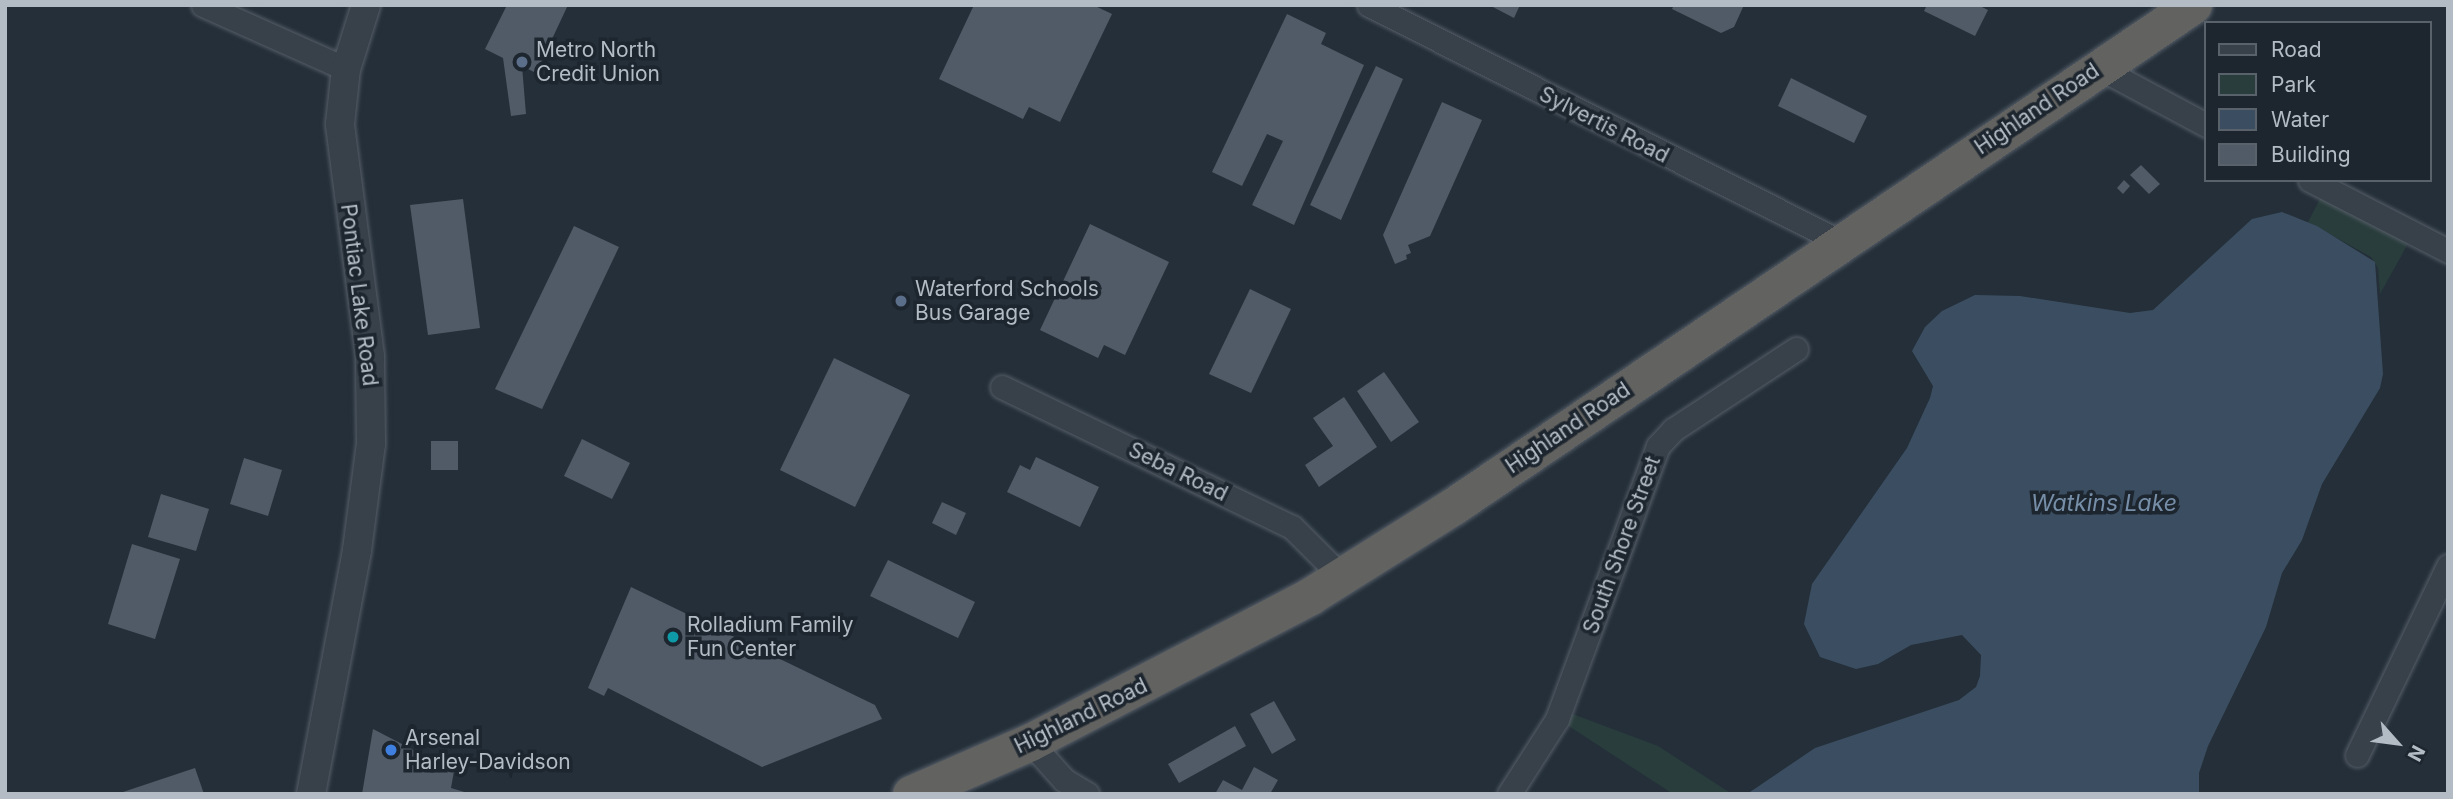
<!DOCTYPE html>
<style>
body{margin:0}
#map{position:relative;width:2453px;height:799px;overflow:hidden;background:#242f39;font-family:Inter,sans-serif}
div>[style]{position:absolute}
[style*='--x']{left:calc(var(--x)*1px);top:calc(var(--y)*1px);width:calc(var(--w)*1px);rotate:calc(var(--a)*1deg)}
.green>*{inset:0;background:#293d3c}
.water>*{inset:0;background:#3b4e61}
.building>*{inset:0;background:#505b67}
.roads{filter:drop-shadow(0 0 2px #565e68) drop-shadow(0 0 2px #565e68)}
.minor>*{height:23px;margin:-11.5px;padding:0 11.5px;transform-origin:11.5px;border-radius:11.5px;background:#38414a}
.tertiary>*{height:28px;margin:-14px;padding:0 14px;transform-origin:14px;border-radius:14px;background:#38414a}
.trunk>*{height:37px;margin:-18.5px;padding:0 18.5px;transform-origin:18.5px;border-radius:18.5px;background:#626260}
.dots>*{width:19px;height:19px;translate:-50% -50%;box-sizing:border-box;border:4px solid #1d262f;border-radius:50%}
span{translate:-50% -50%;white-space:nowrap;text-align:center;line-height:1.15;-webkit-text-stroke:7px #1d262f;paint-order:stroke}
.poi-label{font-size:21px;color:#b3bbc5}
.left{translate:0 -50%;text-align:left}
.street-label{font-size:21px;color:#b3bbc5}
.water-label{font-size:23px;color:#768ea7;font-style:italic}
.frame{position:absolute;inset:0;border:7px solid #b3bbc5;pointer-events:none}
.legend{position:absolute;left:2204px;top:21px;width:228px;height:161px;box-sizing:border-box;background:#1d262f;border:2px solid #59626b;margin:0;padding:9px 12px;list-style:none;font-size:21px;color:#b3bbc5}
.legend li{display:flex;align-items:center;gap:14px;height:35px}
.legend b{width:35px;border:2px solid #59626b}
.north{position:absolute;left:2362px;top:708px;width:70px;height:70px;-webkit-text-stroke:5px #1d262f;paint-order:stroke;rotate:118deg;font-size:19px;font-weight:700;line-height:28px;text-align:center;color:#b3bbc5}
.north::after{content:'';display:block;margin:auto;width:24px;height:32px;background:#b3bbc5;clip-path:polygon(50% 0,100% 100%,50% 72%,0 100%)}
</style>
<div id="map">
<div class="green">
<i style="clip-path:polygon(2322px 195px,2410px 240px,2380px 294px,2378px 268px,2371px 257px,2308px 222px)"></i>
<i style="clip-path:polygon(1570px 713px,1658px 746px,1732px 794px,1673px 794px,1564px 723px)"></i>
</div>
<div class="water">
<i style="clip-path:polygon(2282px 212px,2317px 226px,2375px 262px,2383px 374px,2380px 388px,2322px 484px,2302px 540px,2282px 573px,2266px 627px,2208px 746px,2199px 773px,2199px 794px,1747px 794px,1815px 748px,1959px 700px,1976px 687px,1980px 676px,1981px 655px,1962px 635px,1911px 645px,1878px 664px,1856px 669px,1820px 657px,1804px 624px,1812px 584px,1907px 448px,1930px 398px,1933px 386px,1912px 351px,1925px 327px,1942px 311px,1975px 295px,2020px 296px,2130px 313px,2153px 310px,2252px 219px)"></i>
</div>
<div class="building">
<i style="clip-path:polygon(507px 5px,568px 5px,536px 73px,522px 66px,526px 114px,511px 116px,503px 58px,485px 49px)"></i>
<i style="clip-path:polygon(974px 5px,1093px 5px,1112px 14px,1060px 122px,1029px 107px,1023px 119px,939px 79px)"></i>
<i style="clip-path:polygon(1489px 5px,1520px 5px,1514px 18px)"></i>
<i style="clip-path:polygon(1674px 5px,1744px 5px,1734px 27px,1721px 33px,1672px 9px)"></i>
<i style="clip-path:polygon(1927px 5px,1978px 5px,1988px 10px,1975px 36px,1924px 11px)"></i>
<i style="clip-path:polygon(1287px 14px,1326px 33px,1321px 44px,1364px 65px,1294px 225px,1252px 205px,1283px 141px,1267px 134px,1242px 186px,1212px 172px)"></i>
<i style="clip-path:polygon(1376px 66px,1403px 79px,1341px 220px,1310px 205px)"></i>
<i style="clip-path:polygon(1791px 78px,1867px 116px,1854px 143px,1778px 106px)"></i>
<i style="clip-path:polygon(1442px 102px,1482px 120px,1430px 236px,1408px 245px,1411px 253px,1406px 255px,1407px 259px,1395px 264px,1383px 235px)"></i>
<i style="clip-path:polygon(2141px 165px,2160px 184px,2149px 194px,2130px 175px)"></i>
<i style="clip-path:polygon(2124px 180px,2130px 186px,2123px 194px,2117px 188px)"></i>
<i style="clip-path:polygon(463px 199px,480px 328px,428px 335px,410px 205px)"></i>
<i style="clip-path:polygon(1090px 224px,1169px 262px,1125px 355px,1104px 345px,1098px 358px,1040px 330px)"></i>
<i style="clip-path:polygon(574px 226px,619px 247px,542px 409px,495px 389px)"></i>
<i style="clip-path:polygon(1250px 289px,1291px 309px,1251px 393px,1209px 374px)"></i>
<i style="clip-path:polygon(834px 358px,910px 395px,855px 507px,780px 470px)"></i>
<i style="clip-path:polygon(1384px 372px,1419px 422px,1391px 442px,1357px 391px)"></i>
<i style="clip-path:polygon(1344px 397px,1377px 447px,1319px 487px,1305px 465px,1333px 446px,1313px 418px)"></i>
<i style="clip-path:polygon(582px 439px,630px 463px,612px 499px,564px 476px)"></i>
<i style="clip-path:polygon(431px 441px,458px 441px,458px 470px,431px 470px)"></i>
<i style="clip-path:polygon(1036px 457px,1099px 487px,1080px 527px,1007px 492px,1020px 465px,1030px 470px)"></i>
<i style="clip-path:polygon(244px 458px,282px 470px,268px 516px,230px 504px)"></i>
<i style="clip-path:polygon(161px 494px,209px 509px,196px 551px,148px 537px)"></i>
<i style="clip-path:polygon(942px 502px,966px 513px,956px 535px,932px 523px)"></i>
<i style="clip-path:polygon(132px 544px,180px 559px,155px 639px,108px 624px)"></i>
<i style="clip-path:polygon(888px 560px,975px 602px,958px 638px,870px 596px)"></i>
<i style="clip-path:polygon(631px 587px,875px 705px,882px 719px,762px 767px,608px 688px,604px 696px,588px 688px)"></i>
<i style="clip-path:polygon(1274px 701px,1296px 740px,1272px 754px,1250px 714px)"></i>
<i style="clip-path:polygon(1235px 726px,1246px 746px,1179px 783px,1168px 764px)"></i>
<i style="clip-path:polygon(373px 729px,454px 771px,451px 788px,471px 794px,362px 794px)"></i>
<i style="clip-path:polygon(1254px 767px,1278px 780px,1270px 794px,1215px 794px,1223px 780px,1242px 790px)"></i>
<i style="clip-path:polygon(195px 768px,204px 794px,120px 794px,120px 793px)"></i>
</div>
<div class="roads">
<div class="minor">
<i style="--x:203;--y:5;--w:157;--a:24.1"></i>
<i style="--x:1369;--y:5;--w:528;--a:26.66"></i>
<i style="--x:2098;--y:67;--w:123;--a:28.2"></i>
<i style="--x:2310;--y:180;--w:155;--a:27.2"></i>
<i style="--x:1002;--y:387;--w:322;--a:25.8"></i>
<i style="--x:1292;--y:527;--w:69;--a:45"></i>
<i style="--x:1030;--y:742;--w:51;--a:48.2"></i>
<i style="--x:1064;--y:780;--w:27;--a:31"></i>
<i style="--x:2357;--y:755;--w:210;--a:-64.3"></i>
<i style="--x:1509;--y:794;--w:89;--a:-57.4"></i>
<i style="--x:1557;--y:719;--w:291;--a:-69.7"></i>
<i style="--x:1658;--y:446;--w:23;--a:-47"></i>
<i style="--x:1674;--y:429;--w:146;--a:-33.3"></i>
</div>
<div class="tertiary">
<i style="--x:311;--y:794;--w:248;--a:-79.3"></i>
<i style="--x:357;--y:550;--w:107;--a:-82.5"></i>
<i style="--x:371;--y:444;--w:88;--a:-90.7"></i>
<i style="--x:370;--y:356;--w:234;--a:-97.4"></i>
<i style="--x:340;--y:124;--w:55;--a:-83.8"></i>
<i style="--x:346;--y:69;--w:67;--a:-72.6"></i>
</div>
<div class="trunk">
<i style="--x:911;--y:794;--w:130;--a:-23.6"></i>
<i style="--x:1030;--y:742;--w:316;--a:-27.5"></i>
<i style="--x:1310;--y:596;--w:168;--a:-32.1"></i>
<i style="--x:1452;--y:507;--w:895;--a:-34.12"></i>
</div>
</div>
<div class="dots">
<i style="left:522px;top:62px;background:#5c6f8a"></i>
<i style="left:901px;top:301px;background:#5c6f8a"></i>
<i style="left:673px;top:637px;background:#0f9aa8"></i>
<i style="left:391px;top:750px;background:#3f7fe0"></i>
</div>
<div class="poi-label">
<span class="left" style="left:536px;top:62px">Metro North<br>Credit Union</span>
<span class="left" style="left:915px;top:301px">Waterford Schools<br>Bus Garage</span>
<span class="left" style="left:687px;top:637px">Rolladium Family<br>Fun Center</span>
<span class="left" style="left:405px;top:750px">Arsenal<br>Harley-Davidson</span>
</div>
<div class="street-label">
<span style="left:2037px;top:109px;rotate:-34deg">Highland Road</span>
<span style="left:1604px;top:125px;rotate:27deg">Sylvertis Road</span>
<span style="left:359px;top:295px;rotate:83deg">Pontiac Lake Road</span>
<span style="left:1568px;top:428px;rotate:-34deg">Highland Road</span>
<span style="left:1178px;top:472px;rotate:26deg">Seba Road</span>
<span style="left:1622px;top:545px;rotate:-70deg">South Shore Street</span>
<span style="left:1081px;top:716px;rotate:-26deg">Highland Road</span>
</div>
<div class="water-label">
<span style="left:2104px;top:503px">Watkins Lake</span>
</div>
<div class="frame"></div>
<ul class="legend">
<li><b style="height:9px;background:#38414a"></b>Road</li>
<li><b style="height:19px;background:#293d3c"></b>Park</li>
<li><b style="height:19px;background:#3b4e61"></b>Water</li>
<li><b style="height:19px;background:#505b67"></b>Building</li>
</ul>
<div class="north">N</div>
</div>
